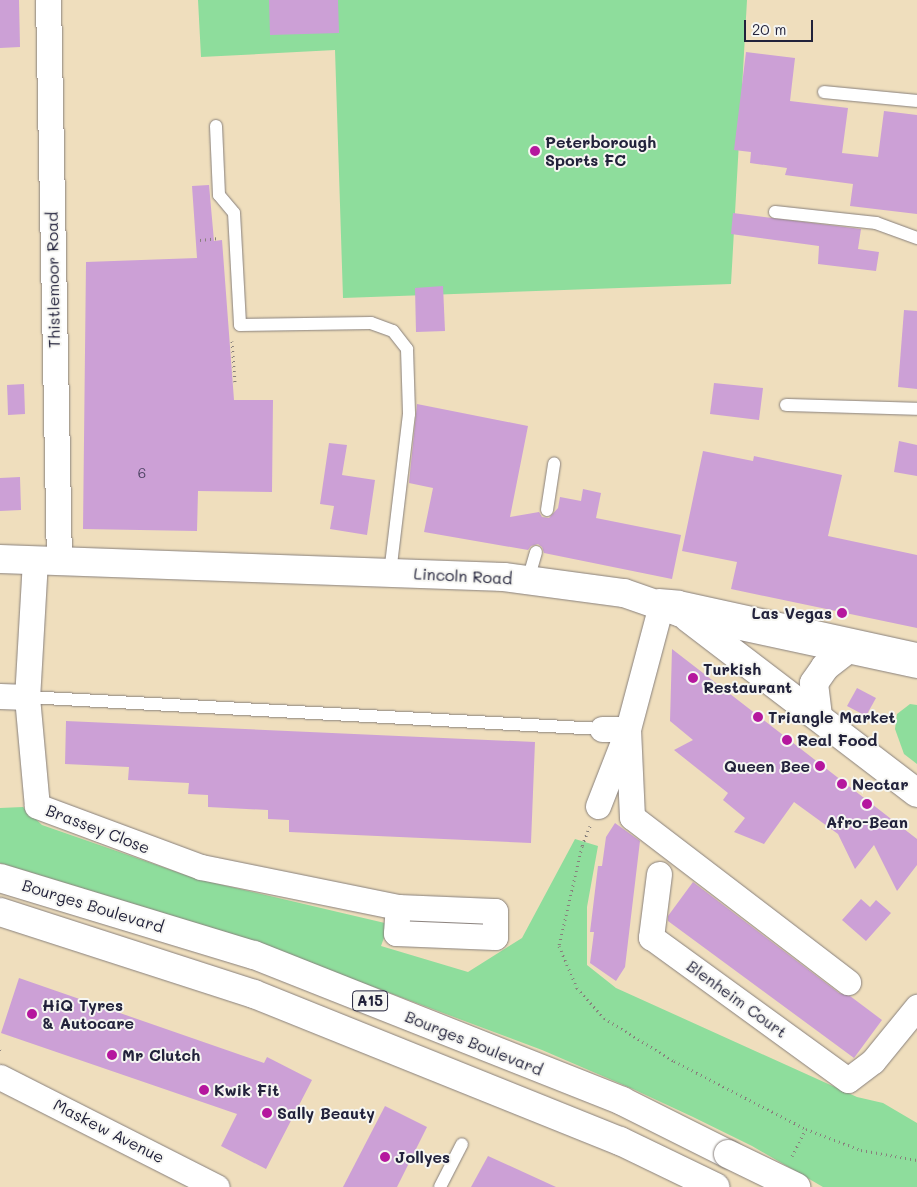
<!DOCTYPE html>
<style>
body{margin:0}
#map{position:relative;width:917px;height:1187px;overflow:hidden;background:#efdebd;font-family:Mali,sans-serif}
div>[style]{position:absolute}
[style*='--x']{left:calc(var(--x)*1px);top:calc(var(--y)*1px);width:calc(var(--w)*1px);rotate:calc(var(--a)*1deg)}
.green>*{inset:0;background:#8edd9c}
.building>*{inset:0;background:#cca0d6}
.path>*{height:3px;margin-top:-1.5px;transform-origin:0;background:repeating-linear-gradient(90deg,#88807c 0 1px,transparent 0 5px)}
.roads{filter:drop-shadow(0 0 1px #88807c) drop-shadow(0 0 1px #88807c)}
.lane>*{height:12px;margin:-6px;padding:0 6px;transform-origin:6px;border-radius:6px;background:#fff}
.street>*{height:25px;margin:-12.5px;padding:0 12.5px;transform-origin:12.5px;border-radius:12.5px;background:#fff}
.secondary>*{height:28px;margin:-14px;padding:0 14px;transform-origin:14px;border-radius:14px;background:#fff}
.primary>*{height:28px;margin:-14px;padding:0 14px;transform-origin:14px;border-radius:14px;background:#fff}
.bridges{filter:drop-shadow(0 0 1px #88807c) drop-shadow(0 0 1px #88807c)}
.primary-bridge>*{height:28px;margin:-14px;padding:0 14px;transform-origin:14px;border-radius:14px;background:#fff}
.dots>*{width:14px;height:14px;translate:-50% -50%;box-sizing:border-box;border:2px solid #f6f6f2;border-radius:50%}
span{translate:-50% -50%;white-space:nowrap;text-align:center;line-height:1.15;-webkit-text-stroke:4px #f6f6f2;paint-order:stroke}
.number-label{font-size:14px;color:#4c4262}
.number-label span{-webkit-text-stroke-width:0}
.shield-label span{padding:1px 4px;background:#f6f6f2;border:1px solid;border-radius:4px;-webkit-text-stroke-width:0}
.shield-label{font-size:15px;color:#22223b;font-weight:700}
.poi-label{font-size:16px;color:#22223b;font-weight:700}
.left{translate:0 -50%;text-align:left}
.right{translate:-100% -50%;text-align:right}
.street-label{font-size:16px;color:#22223b}
.scale{position:absolute;left:744px;top:20px;width:69px;height:22px;box-sizing:border-box;border:2px solid #22223b;border-top:0;padding-left:6px;font-size:15px;line-height:18px;white-space:nowrap;color:#22223b;-webkit-text-stroke:4px #f6f6f2;paint-order:stroke}
</style>
<div id="map">
<div class="green">
<i style="clip-path:polygon(198px 0,747px 0,731px 284px,343px 298px,335px 50px,201px 57px)"></i>
<i style="clip-path:polygon(910px 704px,917px 705px,917px 764px,904px 754px,895px 729px,897px 714px)"></i>
<i style="clip-path:polygon(23px 807px,42px 825px,197px 879px,389px 924px,381px 946px,468px 972px,522px 938px,575px 839px,598px 846px,587px 907px,587px 965px,616px 988px,857px 1097px,883px 1103px,917px 1123px,917px 1187px,823px 1187px,752px 1146px,693px 1117px,635px 1090px,542px 1050px,232px 934px,0 863px,0 808px)"></i>
</div>
<div class="building">
<i style="clip-path:polygon(0 0,19px 0,20px 47px,0 48px)"></i>
<i style="clip-path:polygon(269px 0,338px 0,339px 33px,270px 35px)"></i>
<i style="clip-path:polygon(746px 52px,795px 58px,790px 101px,848px 108px,842px 153px,878px 157px,884px 111px,917px 115px,917px 214px,850px 206px,853px 184px,785px 175px,787px 168px,750px 163px,751px 152px,734px 150px)"></i>
<i style="clip-path:polygon(209px 185px,214px 241px,222px 240px,234px 400px,273px 400px,272px 492px,198px 491px,197px 531px,83px 529px,86px 262px,197px 258px,192px 186px)"></i>
<i style="clip-path:polygon(733px 213px,861px 229px,858px 249px,879px 252px,876px 271px,818px 264px,819px 246px,731px 234px)"></i>
<i style="clip-path:polygon(443px 286px,445px 331px,416px 332px,415px 288px)"></i>
<i style="clip-path:polygon(904px 310px,917px 311px,917px 389px,898px 387px)"></i>
<i style="clip-path:polygon(714px 383px,763px 388px,759px 420px,710px 414px)"></i>
<i style="clip-path:polygon(24px 384px,25px 414px,8px 415px,7px 385px)"></i>
<i style="clip-path:polygon(417px 404px,528px 426px,510px 517px,539px 512px,542px 517px,549px 518px,558px 508px,560px 497px,581px 501px,583px 489px,601px 493px,596px 518px,681px 535px,672px 579px,544px 553px,542px 547px,538px 544px,531px 546px,528px 550px,424px 532px,433px 488px,409px 483px)"></i>
<i style="clip-path:polygon(899px 441px,917px 445px,917px 476px,894px 472px)"></i>
<i style="clip-path:polygon(329px 443px,347px 445px,342px 475px,375px 480px,367px 535px,330px 529px,334px 506px,320px 504px)"></i>
<i style="clip-path:polygon(703px 451px,753px 461px,754px 456px,842px 475px,828px 536px,917px 555px,917px 628px,731px 589px,737px 562px,682px 551px)"></i>
<i style="clip-path:polygon(20px 477px,21px 510px,0 511px,0 478px)"></i>
<i style="clip-path:polygon(672px 649px,917px 839px,917px 865px,897px 891px,874px 845px,855px 869px,838px 834px,794px 802px,764px 844px,734px 832px,745px 818px,723px 800px,728px 793px,674px 750px,693px 740px,670px 721px)"></i>
<i style="clip-path:polygon(857px 688px,876px 698px,866px 716px,847px 706px)"></i>
<i style="clip-path:polygon(66px 721px,535px 742px,531px 843px,289px 832px,289px 820px,268px 819px,268px 810px,208px 807px,208px 795px,188px 794px,189px 783px,128px 780px,129px 767px,65px 764px)"></i>
<i style="clip-path:polygon(615px 823px,640px 841px,625px 967px,616px 981px,590px 963px,594px 932px,590px 932px,598px 866px,602px 866px,606px 837px)"></i>
<i style="clip-path:polygon(693px 882px,839px 993px,850px 996px,882px 1020px,854px 1058px,668px 921px,668px 916px)"></i>
<i style="clip-path:polygon(861px 899px,870px 907px,876px 900px,891px 913px,866px 941px,842px 920px)"></i>
<i style="clip-path:polygon(19px 978px,264px 1063px,267px 1057px,312px 1080px,266px 1169px,221px 1146px,237px 1114px,1px 1033px)"></i>
<i style="clip-path:polygon(385px 1106px,427px 1127px,397px 1187px,343px 1187px)"></i>
<i style="clip-path:polygon(488px 1156px,556px 1187px,471px 1187px)"></i>
</div>
<div class="path">
<i style="--x:200;--y:240;--w:19;--a:-6"></i>
<i style="--x:232;--y:341;--w:41;--a:85.8"></i>
<i style="--x:590;--y:826;--w:22;--a:112"></i>
<i style="--x:582;--y:846;--w:103;--a:103"></i>
<i style="--x:559;--y:946;--w:46;--a:66.8"></i>
<i style="--x:577;--y:988;--w:40;--a:48"></i>
<i style="--x:604;--y:1018;--w:82;--a:31.6"></i>
<i style="--x:674;--y:1061;--w:148;--a:27.3"></i>
<i style="--x:806;--y:1129;--w:59;--a:20.9"></i>
<i style="--x:861;--y:1150;--w:57;--a:10.1"></i>
<i style="--x:0;--y:1050;--w:1;--a:45"></i>
<i style="--x:792;--y:1156;--w:30;--a:-63"></i>
</div>
<div class="roads">
<div class="lane">
<i style="--x:824;--y:92;--w:93;--a:5.5"></i>
<i style="--x:216;--y:126;--w:69;--a:87.5"></i>
<i style="--x:219;--y:195;--w:23;--a:50"></i>
<i style="--x:234;--y:213;--w:112;--a:86.9"></i>
<i style="--x:240;--y:325;--w:131;--a:-0.9"></i>
<i style="--x:371;--y:323;--w:23;--a:20"></i>
<i style="--x:393;--y:331;--w:23;--a:52"></i>
<i style="--x:407;--y:349;--w:65;--a:88.2"></i>
<i style="--x:409;--y:414;--w:160;--a:96.8"></i>
<i style="--x:775;--y:212;--w:102;--a:6.2"></i>
<i style="--x:876;--y:223;--w:44;--a:20.1"></i>
<i style="--x:786;--y:405;--w:131;--a:1.7"></i>
<i style="--x:547;--y:510;--w:47;--a:-81.3"></i>
<i style="--x:528;--y:580;--w:29;--a:-74"></i>
<i style="--x:659;--y:595;--w:21;--a:5"></i>
<i style="--x:680;--y:597;--w:243;--a:12.4"></i>
<i style="--x:27;--y:697;--w:576;--a:3.19"></i>
<i style="--x:440;--y:1187;--w:48;--a:-62.9"></i>
</div>
<div class="street">
<i style="--x:48;--y:0;--w:561;--a:88.88"></i>
<i style="--x:35;--y:560;--w:137;--a:93.3"></i>
<i style="--x:27;--y:697;--w:109;--a:84.8"></i>
<i style="--x:37;--y:806;--w:175;--a:20.4"></i>
<i style="--x:201;--y:867;--w:201;--a:11.5"></i>
<i style="--x:398;--y:907;--w:97;--a:2.4"></i>
<i style="--x:495;--y:911;--w:26;--a:90"></i>
<i style="--x:495;--y:937;--w:99;--a:-177.7"></i>
<i style="--x:396;--y:933;--w:26;--a:-86"></i>
<i style="--x:661;--y:605;--w:128;--a:104.9"></i>
<i style="--x:628;--y:729;--w:88;--a:87.4"></i>
<i style="--x:632;--y:817;--w:272;--a:37.4"></i>
<i style="--x:0;--y:696;--w:27;--a:2"></i>
<i style="--x:598;--y:806;--w:83;--a:-68.7"></i>
<i style="--x:628;--y:729;--w:26;--a:180"></i>
<i style="--x:659;--y:874;--w:64;--a:97.2"></i>
<i style="--x:651;--y:937;--w:243;--a:36"></i>
<i style="--x:848;--y:1080;--w:31;--a:-37"></i>
<i style="--x:873;--y:1061;--w:70;--a:-50.8"></i>
<i style="--x:0;--y:1077;--w:243;--a:26.9"></i>
</div>
<div class="secondary">
<i style="--x:0;--y:559;--w:504;--a:2.05"></i>
<i style="--x:504;--y:577;--w:121;--a:7.6"></i>
<i style="--x:624;--y:593;--w:60;--a:19.3"></i>
<i style="--x:681;--y:613;--w:241;--a:12.2"></i>
<i style="--x:688;--y:618;--w:288;--a:37.4"></i>
<i style="--x:818;--y:716;--w:33;--a:-97"></i>
<i style="--x:814;--y:683;--w:19;--a:-55"></i>
<i style="--x:825;--y:667;--w:29;--a:-38"></i>
</div>
<div class="primary">
<i style="--x:0;--y:878;--w:265;--a:16.9"></i>
<i style="--x:254;--y:955;--w:396;--a:21.6"></i>
<i style="--x:622;--y:1101;--w:119;--a:26.6"></i>
<i style="--x:0;--y:912;--w:267;--a:17.9"></i>
<i style="--x:254;--y:994;--w:394;--a:21.9"></i>
<i style="--x:620;--y:1141;--w:106;--a:25.8"></i>
</div>
</div>
<div class="bridges">
<div class="primary-bridge">
<i style="--x:728;--y:1154;--w:76;--a:25.9"></i>
</div>
</div>
<div class="dots">
<i style="left:535px;top:151px;background:#b5179e"></i>
<i style="left:842px;top:613px;background:#b5179e"></i>
<i style="left:693px;top:678px;background:#b5179e"></i>
<i style="left:758px;top:717px;background:#b5179e"></i>
<i style="left:787px;top:740px;background:#b5179e"></i>
<i style="left:820px;top:766px;background:#b5179e"></i>
<i style="left:842px;top:784px;background:#b5179e"></i>
<i style="left:867px;top:804px;background:#b5179e"></i>
<i style="left:32px;top:1014px;background:#b5179e"></i>
<i style="left:112px;top:1055px;background:#b5179e"></i>
<i style="left:204px;top:1090px;background:#b5179e"></i>
<i style="left:267px;top:1113px;background:#b5179e"></i>
<i style="left:385px;top:1157px;background:#b5179e"></i>
</div>
<div class="number-label">
<span style="left:142px;top:473px">6</span>
</div>
<div class="shield-label">
<span style="left:370px;top:1001px">A15</span>
</div>
<div class="poi-label">
<span class="left" style="left:545px;top:151px">Peterborough<br>Sports FC</span>
<span class="right" style="left:832px;top:613px">Las Vegas</span>
<span class="left" style="left:703px;top:678px">Turkish<br>Restaurant</span>
<span class="left" style="left:768px;top:717px">Triangle Market</span>
<span class="left" style="left:797px;top:740px">Real Food</span>
<span class="right" style="left:810px;top:766px">Queen Bee</span>
<span class="left" style="left:852px;top:784px">Nectar</span>
<span style="left:867px;top:822px">Afro-Bean</span>
<span class="left" style="left:42px;top:1014px">HiQ Tyres<br>&amp; Autocare</span>
<span class="left" style="left:122px;top:1055px">Mr Clutch</span>
<span class="left" style="left:214px;top:1090px">Kwik Fit</span>
<span class="left" style="left:277px;top:1113px">Sally Beauty</span>
<span class="left" style="left:395px;top:1157px">Jollyes</span>
</div>
<div class="street-label">
<span style="left:53px;top:280px;rotate:-91deg">Thistlemoor Road</span>
<span style="left:463px;top:576px;rotate:3deg">Lincoln Road</span>
<span style="left:98px;top:829px;rotate:21deg">Brassey Close</span>
<span style="left:93px;top:906px;rotate:17deg">Bourges Boulevard</span>
<span style="left:737px;top:999px;rotate:36deg">Blenheim Court</span>
<span style="left:474px;top:1043px;rotate:22deg">Bourges Boulevard</span>
<span style="left:109px;top:1131px;rotate:27deg">Maskew Avenue</span>
</div>
<div class="scale">20 m</div>
</div>
